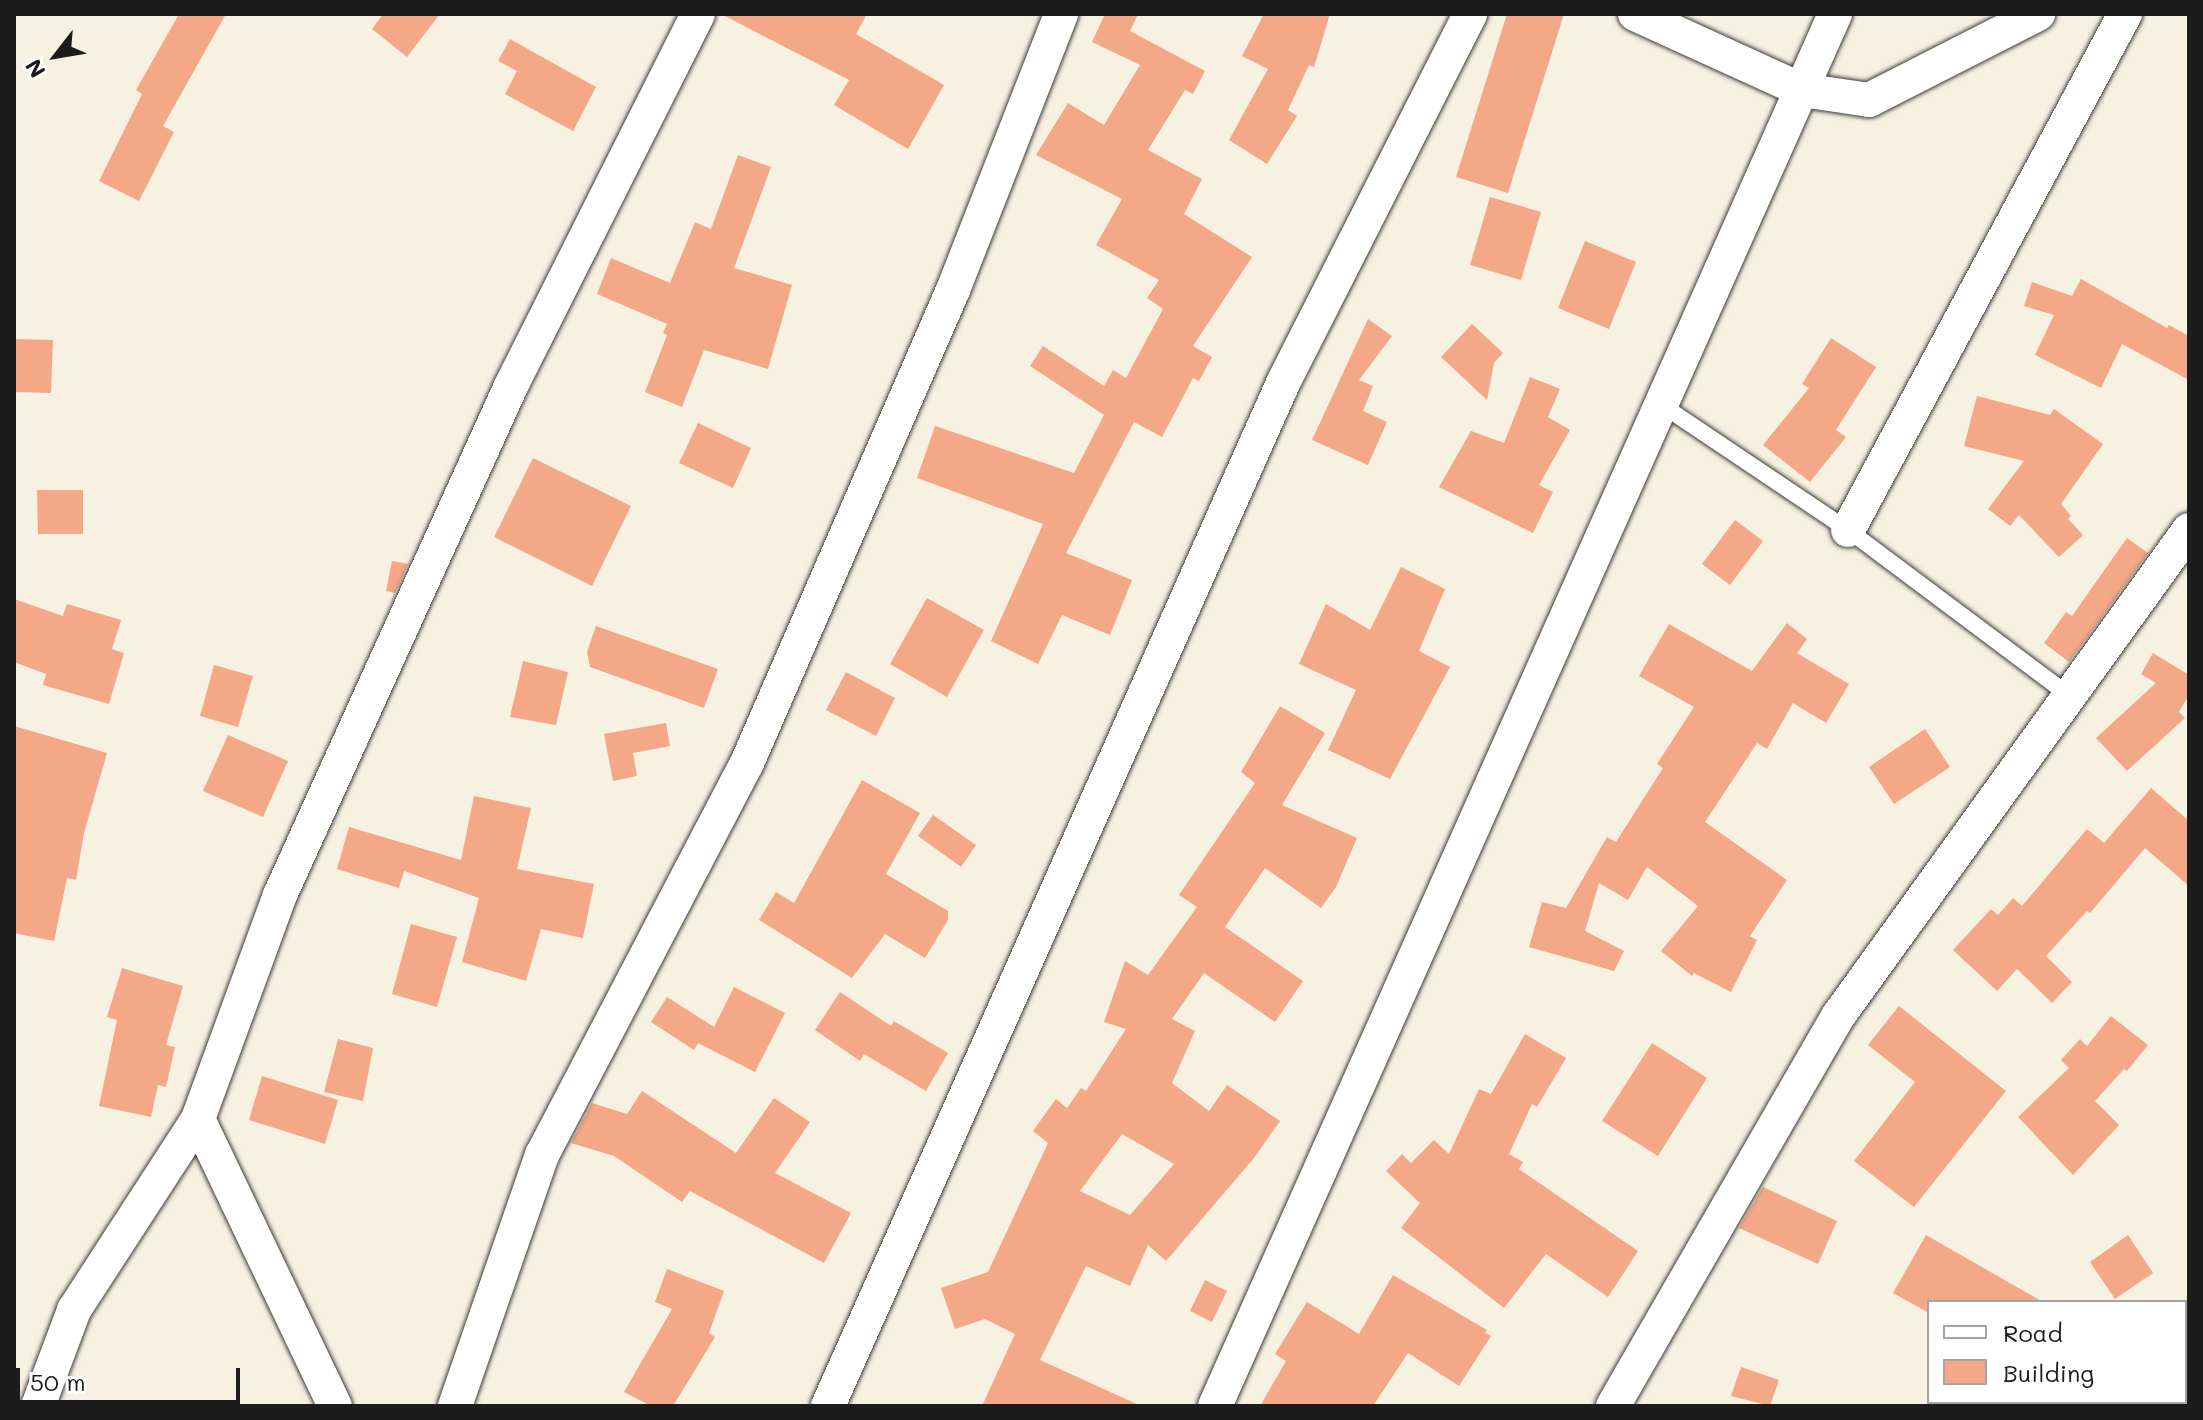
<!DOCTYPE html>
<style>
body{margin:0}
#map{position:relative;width:2203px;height:1420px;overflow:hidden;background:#f7f1e2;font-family:Mali,sans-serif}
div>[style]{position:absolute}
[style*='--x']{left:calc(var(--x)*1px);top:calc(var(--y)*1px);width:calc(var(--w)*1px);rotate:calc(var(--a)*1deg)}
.building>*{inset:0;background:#f4a888}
.roads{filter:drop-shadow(0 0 2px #3d3c3a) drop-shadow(0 0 2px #3d3c3a)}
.service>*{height:16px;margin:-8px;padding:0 8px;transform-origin:8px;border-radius:8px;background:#fff}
.minor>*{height:34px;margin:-17px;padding:0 17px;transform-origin:17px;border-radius:17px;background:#fff}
span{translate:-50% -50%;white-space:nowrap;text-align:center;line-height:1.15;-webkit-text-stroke:8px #fff;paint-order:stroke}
.frame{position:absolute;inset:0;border:16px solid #1c1c1c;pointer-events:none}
.legend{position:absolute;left:1927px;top:1300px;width:260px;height:104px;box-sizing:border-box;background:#fff;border:2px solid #a4a4a4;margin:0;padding:10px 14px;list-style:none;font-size:24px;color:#1c1c1c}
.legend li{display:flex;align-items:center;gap:16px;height:40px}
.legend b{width:40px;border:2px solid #a4a4a4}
.north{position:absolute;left:16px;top:16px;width:80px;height:80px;-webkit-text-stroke:6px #fff;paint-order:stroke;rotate:239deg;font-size:22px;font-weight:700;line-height:32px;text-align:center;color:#1c1c1c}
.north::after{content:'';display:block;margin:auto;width:28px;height:36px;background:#1c1c1c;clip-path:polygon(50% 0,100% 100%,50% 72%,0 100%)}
.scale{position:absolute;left:16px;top:1368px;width:224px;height:36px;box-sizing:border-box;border:4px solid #1c1c1c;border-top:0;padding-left:10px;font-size:24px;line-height:28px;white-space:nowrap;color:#1c1c1c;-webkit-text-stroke:6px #fff;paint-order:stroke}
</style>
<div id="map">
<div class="building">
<i style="clip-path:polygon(179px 14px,226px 14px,163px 126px,174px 132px,139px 201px,99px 181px,142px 94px,136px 90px)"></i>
<i style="clip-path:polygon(383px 14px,440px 14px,407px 57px,372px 29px)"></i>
<i style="clip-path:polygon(721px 14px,867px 14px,856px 34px,944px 85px,908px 149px,834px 105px,849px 80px)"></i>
<i style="clip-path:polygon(1105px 14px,1138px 14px,1130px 31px,1205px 71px,1193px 94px,1185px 90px,1148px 150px,1202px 179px,1184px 214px,1252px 257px,1193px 346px,1212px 357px,1199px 381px,1193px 378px,1162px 437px,1134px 422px,1066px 553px,1132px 580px,1110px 635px,1062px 615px,1038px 664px,991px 641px,1043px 524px,917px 478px,935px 426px,1074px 473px,1104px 415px,1030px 366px,1043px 346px,1104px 386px,1113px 370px,1126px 378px,1163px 309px,1147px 298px,1159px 280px,1096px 245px,1122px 199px,1036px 155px,1068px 103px,1104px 125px,1140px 65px,1092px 42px)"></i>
<i style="clip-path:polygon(1264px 14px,1330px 14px,1314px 67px,1309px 65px,1288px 110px,1297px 116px,1267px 164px,1229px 140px,1268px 69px,1242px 56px)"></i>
<i style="clip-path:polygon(1507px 14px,1564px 14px,1508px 193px,1456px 177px)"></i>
<i style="clip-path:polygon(510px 39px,596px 87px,573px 131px,505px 94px,517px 71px,498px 61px)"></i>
<i style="clip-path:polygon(738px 155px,771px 167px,734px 268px,792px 285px,768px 369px,704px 350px,682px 407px,645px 392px,667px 335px,663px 333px,667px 324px,597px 294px,611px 258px,670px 283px,695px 222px,711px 229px)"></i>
<i style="clip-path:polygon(1490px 197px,1541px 212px,1521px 280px,1470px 265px)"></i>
<i style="clip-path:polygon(1585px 241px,1636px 262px,1609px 329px,1558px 308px)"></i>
<i style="clip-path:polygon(2081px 279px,2167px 328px,2169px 325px,2189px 336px,2189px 380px,2122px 344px,2101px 388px,2035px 355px,2054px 315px,2024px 306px,2032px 282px,2072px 296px)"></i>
<i style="clip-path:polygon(1368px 319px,1392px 336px,1359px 380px,1373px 386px,1363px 411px,1387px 422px,1368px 465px,1312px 440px)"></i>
<i style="clip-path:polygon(1472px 324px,1503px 353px,1494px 363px,1487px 400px,1441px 357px)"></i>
<i style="clip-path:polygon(1831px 338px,1876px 367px,1836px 430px,1846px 437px,1810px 482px,1763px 445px,1809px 388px,1802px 384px)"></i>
<i style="clip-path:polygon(14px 339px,53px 340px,51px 393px,14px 392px)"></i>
<i style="clip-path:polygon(1530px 377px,1560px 389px,1548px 417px,1570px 430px,1539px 485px,1553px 492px,1533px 533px,1439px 487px,1471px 431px,1504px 443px)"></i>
<i style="clip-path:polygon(1977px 396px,2050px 415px,2054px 409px,2103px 444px,2061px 504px,2071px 516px,2068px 519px,2083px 535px,2059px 557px,2019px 515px,2010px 526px,1988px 509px,2024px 461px,1964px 446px)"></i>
<i style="clip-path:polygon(698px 423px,751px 448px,733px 488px,679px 463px)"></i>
<i style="clip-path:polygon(533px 458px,631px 506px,592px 586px,494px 537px)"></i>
<i style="clip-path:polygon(37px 490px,83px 490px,83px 534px,38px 534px)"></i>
<i style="clip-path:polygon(1735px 520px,1763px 541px,1730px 585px,1702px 564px)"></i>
<i style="clip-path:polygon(2127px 538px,2148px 553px,2069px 662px,2044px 643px,2066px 612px,2072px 616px)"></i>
<i style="clip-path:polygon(392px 561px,408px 564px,395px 593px,386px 591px)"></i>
<i style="clip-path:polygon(1401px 567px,1445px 589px,1419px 651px,1450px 667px,1390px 779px,1328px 750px,1356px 690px,1299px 664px,1326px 604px,1370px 630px)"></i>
<i style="clip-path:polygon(927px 598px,984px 630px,947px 697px,890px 664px)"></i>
<i style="clip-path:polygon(14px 599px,63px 616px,67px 604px,121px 620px,112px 649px,124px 653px,109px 704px,43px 685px,46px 674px,14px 662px)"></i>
<i style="clip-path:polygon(1787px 623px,1807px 639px,1797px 653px,1849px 684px,1826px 723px,1793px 703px,1767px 749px,1757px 743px,1705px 822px,1787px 880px,1750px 936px,1757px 940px,1731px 992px,1694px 973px,1692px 976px,1661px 951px,1698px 906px,1647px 867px,1628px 900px,1599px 883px,1585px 931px,1624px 951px,1614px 971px,1529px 947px,1542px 902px,1566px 908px,1607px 837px,1616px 842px,1663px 768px,1657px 764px,1694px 707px,1639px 676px,1669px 624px,1752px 671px)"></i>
<i style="clip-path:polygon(596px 626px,718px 669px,704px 708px,590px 667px,587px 652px)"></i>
<i style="clip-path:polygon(2153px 653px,2189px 675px,2189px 695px,2179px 712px,2185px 718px,2127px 771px,2096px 738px,2156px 683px,2141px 674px)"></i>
<i style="clip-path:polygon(523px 661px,568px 672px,556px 725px,510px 717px)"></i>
<i style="clip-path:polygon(214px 665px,253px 676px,238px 727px,200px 716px)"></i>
<i style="clip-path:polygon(846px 672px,895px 698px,876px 736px,826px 710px)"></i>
<i style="clip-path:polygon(evenodd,1280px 706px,1325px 733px,1282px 805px,1357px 838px,1336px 887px,1321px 908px,1265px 868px,1225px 927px,1303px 981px,1275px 1022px,1204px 973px,1172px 1019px,1195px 1031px,1172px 1083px,1209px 1111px,1227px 1085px,1280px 1121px,1254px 1158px,1166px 1261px,1148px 1245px,1130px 1286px,1086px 1266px,1040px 1360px,1141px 1406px,982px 1406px,1015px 1334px,985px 1319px,955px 1329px,941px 1288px,988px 1272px,1048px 1143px,1033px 1131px,1056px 1099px,1067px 1108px,1081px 1088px,1086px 1091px,1126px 1029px,1104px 1022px,1125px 961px,1148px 975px,1197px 907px,1179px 895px,1255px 783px,1241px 772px,1280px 706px,1122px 1134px,1174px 1164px,1130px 1215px,1080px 1191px,1122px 1134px)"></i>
<i style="clip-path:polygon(666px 723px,670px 746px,633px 753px,637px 776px,613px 781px,604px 734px)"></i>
<i style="clip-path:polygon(14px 726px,107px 753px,84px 833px,76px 880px,67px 878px,54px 941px,14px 933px)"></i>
<i style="clip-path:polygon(1925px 729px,1950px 767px,1894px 804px,1869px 767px)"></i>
<i style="clip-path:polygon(228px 735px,288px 761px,263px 817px,203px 791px)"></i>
<i style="clip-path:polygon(862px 780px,920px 813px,886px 874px,948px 911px,948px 920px,925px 958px,885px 934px,852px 978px,759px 920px,776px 892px,794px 903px)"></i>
<i style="clip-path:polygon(2151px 788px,2189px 821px,2189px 886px,2145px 848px,2090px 913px,2087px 911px,2046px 956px,2072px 982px,2052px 1003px,2017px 969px,1997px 991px,1953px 950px,1991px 909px,1998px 915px,2013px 898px,2022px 906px,2087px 829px,2104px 843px)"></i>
<i style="clip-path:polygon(474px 796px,531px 808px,517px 869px,594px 884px,583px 938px,541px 929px,526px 981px,462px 962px,479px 898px,404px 871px,399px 888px,337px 869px,349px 827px,461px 860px)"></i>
<i style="clip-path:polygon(933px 815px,976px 845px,961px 867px,918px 836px)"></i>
<i style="clip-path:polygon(411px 924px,457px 937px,437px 1007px,392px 994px)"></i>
<i style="clip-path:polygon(122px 968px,183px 986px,166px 1045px,175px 1047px,166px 1087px,158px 1085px,151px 1117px,99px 1106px,117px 1020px,107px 1017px)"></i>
<i style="clip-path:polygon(734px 987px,785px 1013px,755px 1072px,698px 1043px,694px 1050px,651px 1022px,667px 997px,714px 1027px)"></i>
<i style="clip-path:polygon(840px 992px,891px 1026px,894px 1021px,948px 1053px,926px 1091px,864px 1054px,860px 1061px,815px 1030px)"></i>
<i style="clip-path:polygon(1899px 1006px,2006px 1091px,1914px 1207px,1854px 1161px,1915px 1082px,1868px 1045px)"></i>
<i style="clip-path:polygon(2111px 1016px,2148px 1045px,2127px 1071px,2124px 1069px,2095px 1101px,2119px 1125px,2073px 1175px,2018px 1117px,2069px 1068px,2061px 1060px,2080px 1039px,2087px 1046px)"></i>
<i style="clip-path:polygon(1525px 1034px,1566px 1058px,1537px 1107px,1532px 1104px,1509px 1154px,1523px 1162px,1519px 1169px,1638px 1251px,1608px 1297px,1546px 1254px,1504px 1308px,1401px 1228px,1420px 1203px,1386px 1171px,1402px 1154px,1411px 1163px,1434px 1140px,1449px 1154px,1479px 1089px,1491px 1094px)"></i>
<i style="clip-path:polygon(338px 1039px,373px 1048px,363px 1101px,324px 1092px)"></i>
<i style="clip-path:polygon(1652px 1043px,1707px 1078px,1658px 1156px,1602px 1121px)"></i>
<i style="clip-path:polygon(262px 1076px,338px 1100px,325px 1144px,249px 1120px)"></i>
<i style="clip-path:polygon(642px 1091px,736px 1153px,774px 1098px,810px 1122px,775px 1173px,851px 1213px,824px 1263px,690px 1191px,682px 1202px,614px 1156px,571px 1143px,592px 1103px,627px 1114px)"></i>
<i style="clip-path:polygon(1763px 1187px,1837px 1221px,1818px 1264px,1739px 1228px)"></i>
<i style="clip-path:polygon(1926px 1235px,2043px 1302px,1929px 1302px,1929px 1313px,1893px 1293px)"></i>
<i style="clip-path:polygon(2128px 1235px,2153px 1273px,2115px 1299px,2090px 1262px)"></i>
<i style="clip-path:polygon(667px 1269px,724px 1291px,709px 1333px,715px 1337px,673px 1406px,651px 1406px,624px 1392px,672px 1309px,655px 1302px)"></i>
<i style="clip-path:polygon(1393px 1275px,1487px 1330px,1485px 1333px,1491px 1336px,1459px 1386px,1408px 1353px,1373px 1406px,1260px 1406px,1286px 1361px,1275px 1354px,1307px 1302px,1359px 1334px)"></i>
<i style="clip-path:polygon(1205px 1280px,1227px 1291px,1212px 1322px,1190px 1311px)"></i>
<i style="clip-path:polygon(1741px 1367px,1779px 1380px,1770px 1406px,1731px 1396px)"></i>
</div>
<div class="roads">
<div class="service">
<i style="--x:1662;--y:405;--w:224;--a:33.9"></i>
<i style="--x:1848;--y:530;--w:277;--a:36.8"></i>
</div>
<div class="minor">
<i style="--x:1635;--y:14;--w:183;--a:24.5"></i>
<i style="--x:1802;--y:90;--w:68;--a:8.5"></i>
<i style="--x:1869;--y:100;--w:190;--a:-27"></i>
<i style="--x:1848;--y:530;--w:586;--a:-61.77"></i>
<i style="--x:198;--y:1119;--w:318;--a:64.5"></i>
<i style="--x:38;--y:1406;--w:103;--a:-69.4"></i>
<i style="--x:74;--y:1310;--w:228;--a:-57"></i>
<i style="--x:198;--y:1119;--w:239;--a:-69.9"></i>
<i style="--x:280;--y:895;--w:559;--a:-65.59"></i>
<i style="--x:511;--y:386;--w:416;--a:-63.3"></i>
<i style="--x:455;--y:1406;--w:266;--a:-70.9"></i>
<i style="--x:542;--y:1155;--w:442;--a:-62.4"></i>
<i style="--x:747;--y:763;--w:516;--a:-66.47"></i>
<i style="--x:953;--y:290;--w:296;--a:-68.6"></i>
<i style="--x:828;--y:1406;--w:1120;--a:-66.02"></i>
<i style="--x:1283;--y:383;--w:414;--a:-63.1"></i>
<i style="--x:1215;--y:1406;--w:1524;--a:-65.99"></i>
<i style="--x:1613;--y:1406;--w:452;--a:-60"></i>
<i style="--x:1839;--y:1015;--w:598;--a:-54.18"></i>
</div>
</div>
<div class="frame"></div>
<ul class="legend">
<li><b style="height:10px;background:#fff"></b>Road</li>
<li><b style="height:22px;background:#f4a888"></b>Building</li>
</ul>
<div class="north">N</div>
<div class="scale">50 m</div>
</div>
